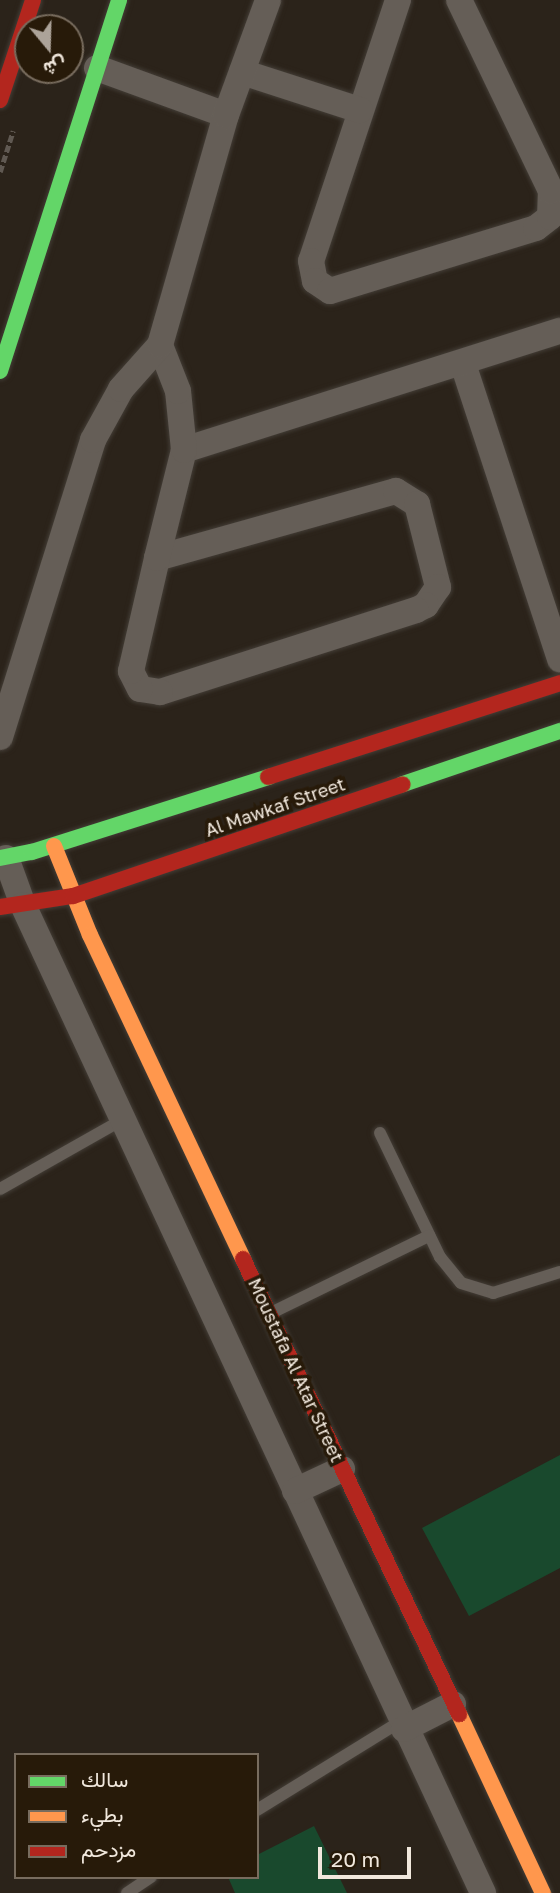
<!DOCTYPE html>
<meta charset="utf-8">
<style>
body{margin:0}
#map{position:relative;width:560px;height:1893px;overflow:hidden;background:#2b231a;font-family:"Golos Text",Vazirmatn,sans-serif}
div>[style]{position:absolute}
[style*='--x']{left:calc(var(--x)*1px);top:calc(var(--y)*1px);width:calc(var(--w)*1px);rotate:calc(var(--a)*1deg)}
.green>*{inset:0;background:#19492d}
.path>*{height:4.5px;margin-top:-2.25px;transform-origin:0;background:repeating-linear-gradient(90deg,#605952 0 7px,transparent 0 10.5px)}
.roads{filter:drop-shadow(0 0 2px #433d36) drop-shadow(0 0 2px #433d36)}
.lane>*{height:12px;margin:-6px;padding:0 6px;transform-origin:6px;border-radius:6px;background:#655e57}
.street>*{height:26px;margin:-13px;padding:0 13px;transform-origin:13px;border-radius:13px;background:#655e57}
.fast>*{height:16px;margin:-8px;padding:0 8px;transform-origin:8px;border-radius:8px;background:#63d668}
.slow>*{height:16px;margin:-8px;padding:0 8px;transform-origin:8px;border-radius:8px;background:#ff974d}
.jam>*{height:16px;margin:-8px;padding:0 8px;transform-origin:8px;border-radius:8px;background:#b3261e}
span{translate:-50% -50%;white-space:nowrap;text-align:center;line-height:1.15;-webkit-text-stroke:7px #271a09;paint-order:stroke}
.street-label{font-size:18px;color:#f1e8dd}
.legend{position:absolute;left:14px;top:1753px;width:245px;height:126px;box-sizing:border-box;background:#271a09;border:2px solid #786c5e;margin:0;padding:9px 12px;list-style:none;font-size:21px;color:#f1e8dd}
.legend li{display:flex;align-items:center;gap:14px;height:35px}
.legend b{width:35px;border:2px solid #786c5e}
.north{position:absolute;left:14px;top:14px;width:70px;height:70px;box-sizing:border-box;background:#271a09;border:2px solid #786c5e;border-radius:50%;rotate:161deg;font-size:19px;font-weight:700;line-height:28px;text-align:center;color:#f1e8dd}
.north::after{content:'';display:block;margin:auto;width:24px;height:32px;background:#aca399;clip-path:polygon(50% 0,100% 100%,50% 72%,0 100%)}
.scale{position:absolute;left:318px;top:1847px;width:93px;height:32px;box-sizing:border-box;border:4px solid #f1e8dd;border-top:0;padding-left:9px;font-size:21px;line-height:24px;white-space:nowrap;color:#f1e8dd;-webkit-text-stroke:5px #271a09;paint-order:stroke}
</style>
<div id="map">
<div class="green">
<i style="clip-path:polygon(560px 1455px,560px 1568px,469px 1616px,422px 1528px)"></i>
<i style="clip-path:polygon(314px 1826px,347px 1893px,235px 1893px,228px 1877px,257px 1877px,257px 1855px)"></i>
</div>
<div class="path">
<i style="--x:0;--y:172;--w:43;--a:-72.4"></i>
</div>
<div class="roads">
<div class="lane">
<i style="--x:380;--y:1133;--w:138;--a:64.2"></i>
<i style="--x:440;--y:1257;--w:33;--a:51"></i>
<i style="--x:461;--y:1283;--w:34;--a:17"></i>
<i style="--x:493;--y:1293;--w:70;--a:-17.4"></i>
<i style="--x:0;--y:1189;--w:140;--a:-29.5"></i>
<i style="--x:273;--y:1312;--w:174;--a:-26"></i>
<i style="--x:257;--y:1810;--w:169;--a:-31.7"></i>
<i style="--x:127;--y:1893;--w:29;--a:-34"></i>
</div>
<div class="street">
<i style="--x:398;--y:0;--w:275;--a:108.4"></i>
<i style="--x:311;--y:261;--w:20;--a:79"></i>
<i style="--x:315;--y:281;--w:18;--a:34"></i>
<i style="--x:330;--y:291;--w:215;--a:-17"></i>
<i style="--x:536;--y:228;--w:18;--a:-38"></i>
<i style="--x:550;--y:217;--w:26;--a:-88"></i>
<i style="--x:551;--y:191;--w:212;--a:-115.7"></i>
<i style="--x:97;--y:68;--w:137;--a:20"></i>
<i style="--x:242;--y:72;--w:124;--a:17.9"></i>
<i style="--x:463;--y:364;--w:311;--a:71.8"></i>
<i style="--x:184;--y:450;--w:394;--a:-17.6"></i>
<i style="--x:157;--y:558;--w:248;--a:-15.7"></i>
<i style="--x:396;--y:491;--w:25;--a:32"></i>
<i style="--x:417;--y:504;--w:86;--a:75.8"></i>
<i style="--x:438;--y:587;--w:22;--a:124"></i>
<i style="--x:426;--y:605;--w:11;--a:153"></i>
<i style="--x:416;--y:610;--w:269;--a:162.2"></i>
<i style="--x:160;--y:692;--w:20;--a:-171"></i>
<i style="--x:140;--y:689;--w:20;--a:-117"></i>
<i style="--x:131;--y:671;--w:116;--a:-77"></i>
<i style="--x:157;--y:558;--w:111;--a:-76"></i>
<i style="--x:184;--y:450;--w:59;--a:-95.8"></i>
<i style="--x:178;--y:391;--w:49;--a:-111.4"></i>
<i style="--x:0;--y:737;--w:311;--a:-72.6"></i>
<i style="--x:93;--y:440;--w:58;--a:-61.2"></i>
<i style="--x:121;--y:389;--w:59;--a:-48.4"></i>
<i style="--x:160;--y:345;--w:239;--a:-74"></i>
<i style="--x:226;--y:115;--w:122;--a:-69.9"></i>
<i style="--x:6;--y:858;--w:50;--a:70.1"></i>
<i style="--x:23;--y:905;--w:1090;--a:65.03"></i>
<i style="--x:295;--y:1491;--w:52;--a:-25.1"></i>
<i style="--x:404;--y:1729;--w:55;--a:-27"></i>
</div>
<div class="fast">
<i style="--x:0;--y:371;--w:390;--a:-72.2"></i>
<i style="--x:403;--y:784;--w:166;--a:-18.7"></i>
<i style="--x:0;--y:858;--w:33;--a:-11"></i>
<i style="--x:32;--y:852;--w:248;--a:-17.6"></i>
</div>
<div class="slow">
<i style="--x:54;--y:846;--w:96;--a:68"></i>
<i style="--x:90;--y:935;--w:358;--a:64.7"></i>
<i style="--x:459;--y:1714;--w:198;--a:64.9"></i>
</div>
<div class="jam">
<i style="--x:0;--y:100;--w:105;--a:-71.7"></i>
<i style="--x:268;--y:777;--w:307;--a:-17.8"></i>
<i style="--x:0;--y:907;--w:74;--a:-8.6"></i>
<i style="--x:73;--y:896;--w:348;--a:-18.7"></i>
<i style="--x:243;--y:1259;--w:504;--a:64.61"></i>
</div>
</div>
<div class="street-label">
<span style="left:275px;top:807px;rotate:-19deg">Al Mawkaf Street</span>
<span style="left:296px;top:1370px;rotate:65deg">Moustafa Al Atar Street</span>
</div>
<ul class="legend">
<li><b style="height:9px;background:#63d668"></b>سالك</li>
<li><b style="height:9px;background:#ff974d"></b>بطيء</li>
<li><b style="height:9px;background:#b3261e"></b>مزدحم</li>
</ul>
<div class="north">ش</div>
<div class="scale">20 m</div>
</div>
